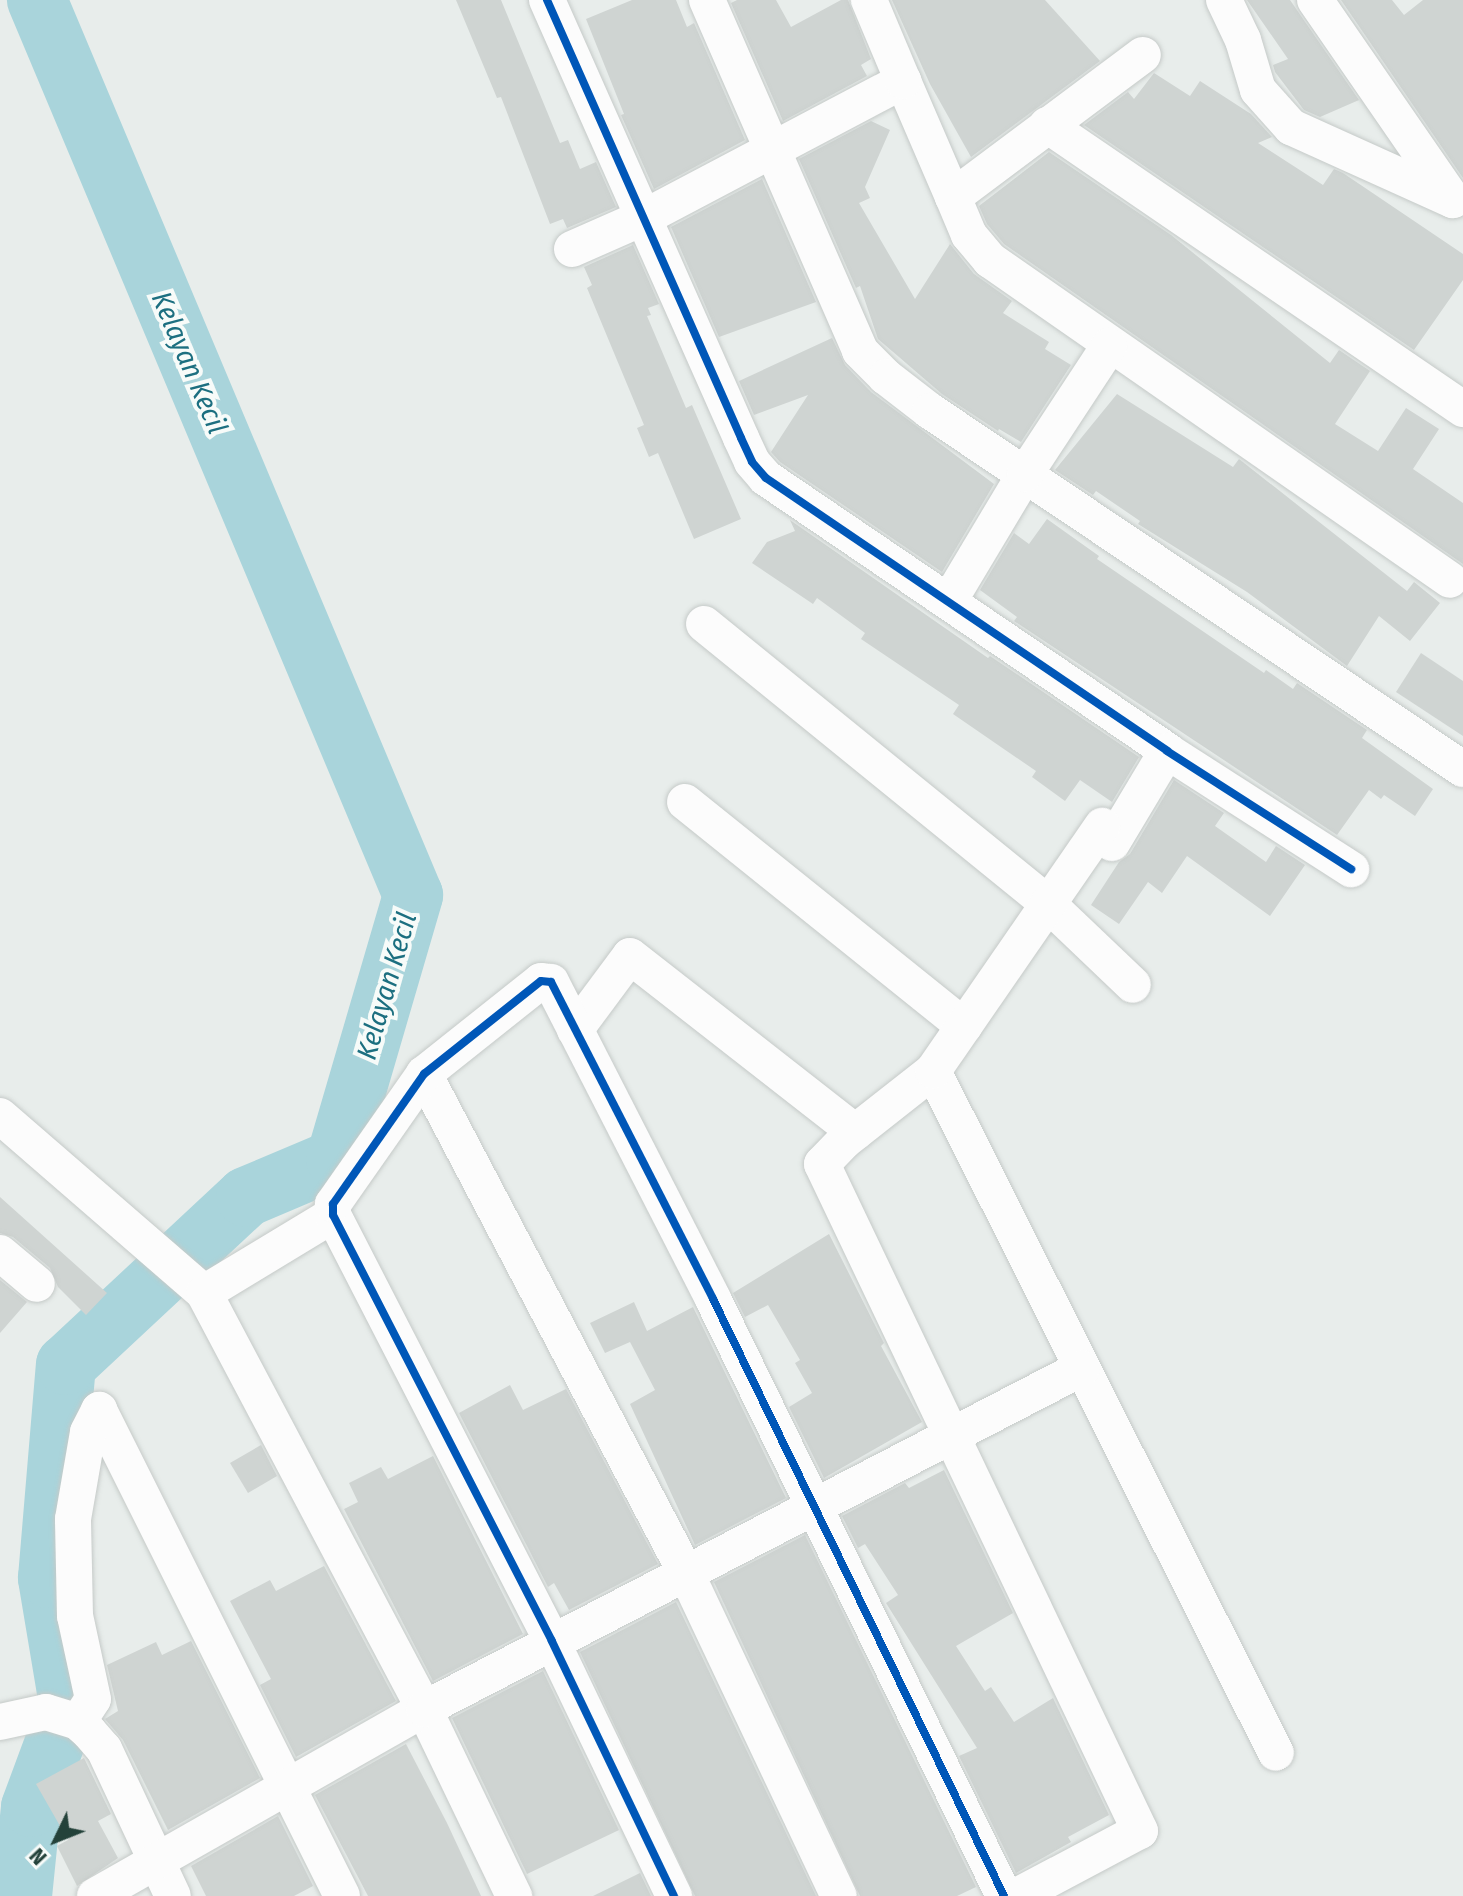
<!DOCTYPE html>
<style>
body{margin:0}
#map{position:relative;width:1463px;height:1896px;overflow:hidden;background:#e8edeb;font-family:"Fira Sans Condensed",sans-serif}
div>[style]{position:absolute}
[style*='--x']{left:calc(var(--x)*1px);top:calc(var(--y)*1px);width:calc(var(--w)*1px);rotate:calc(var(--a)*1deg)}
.river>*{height:60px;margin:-30px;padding:0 30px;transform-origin:30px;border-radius:30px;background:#a9d4db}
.building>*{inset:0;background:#cfd4d2}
.roads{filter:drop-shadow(0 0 2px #c5cac8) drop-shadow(0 0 2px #c5cac8)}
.minor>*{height:36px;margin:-18px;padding:0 18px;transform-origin:18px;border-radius:18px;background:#fcfcfc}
.cycleway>*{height:8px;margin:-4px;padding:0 4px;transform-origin:4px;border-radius:4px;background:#0057b8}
span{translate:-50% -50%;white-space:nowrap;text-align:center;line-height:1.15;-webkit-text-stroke:8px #f7fbf9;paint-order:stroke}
.water-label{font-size:28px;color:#1c6f80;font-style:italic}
.north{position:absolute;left:16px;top:1800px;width:80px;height:80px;-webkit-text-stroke:6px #f7fbf9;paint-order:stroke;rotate:227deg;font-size:22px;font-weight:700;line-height:32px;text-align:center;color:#24423a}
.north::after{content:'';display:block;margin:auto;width:28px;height:36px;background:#24423a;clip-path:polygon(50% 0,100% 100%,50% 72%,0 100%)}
</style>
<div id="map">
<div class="river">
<i style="--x:22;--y:1896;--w:89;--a:-84.2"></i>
<i style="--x:31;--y:1807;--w:110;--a:-69.7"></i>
<i style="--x:69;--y:1704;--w:128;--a:-99.5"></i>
<i style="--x:48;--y:1578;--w:214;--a:-85.2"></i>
<i style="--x:66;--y:1365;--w:246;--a:-43"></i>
<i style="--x:246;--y:1197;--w:98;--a:-22.9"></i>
<i style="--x:336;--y:1159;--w:275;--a:-73.7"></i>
<i style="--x:413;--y:895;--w:971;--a:-112.79"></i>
</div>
<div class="building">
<i style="clip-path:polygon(456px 0,501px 0,560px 143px,568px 140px,580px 169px,596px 162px,616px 207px,567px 228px,563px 219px,550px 224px,501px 97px,497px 98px)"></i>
<i style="clip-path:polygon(632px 0,676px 0,687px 27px,694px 23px,745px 140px,654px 189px,621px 115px,624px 114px,586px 19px)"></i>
<i style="clip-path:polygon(737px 0,776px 0,791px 27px,841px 0,848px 0,871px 59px,861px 65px,867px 76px,783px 121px,731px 3px)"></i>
<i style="clip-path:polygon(892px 0,1045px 0,1100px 61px,971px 157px,930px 84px)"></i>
<i style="clip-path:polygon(1247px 0,1290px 0,1359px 100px,1320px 117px,1304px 110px,1275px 72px,1273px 65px,1288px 59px)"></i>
<i style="clip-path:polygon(1341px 0,1392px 0,1404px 15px,1423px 0,1463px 0,1463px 178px)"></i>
<i style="clip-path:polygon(1154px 73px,1190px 96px,1200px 81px,1251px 114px,1272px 137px,1258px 143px,1323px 185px,1334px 169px,1343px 173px,1463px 254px,1463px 280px,1414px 350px,1084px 125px,1128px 92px,1134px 99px)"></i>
<i style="clip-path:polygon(871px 121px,890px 130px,865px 187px,870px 198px,859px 203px,915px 299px,950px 244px,974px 274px,1012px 301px,1003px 313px,1049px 342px,1045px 349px,1071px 365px,1021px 442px,999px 429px,998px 431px,942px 394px,878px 339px,860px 286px,856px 288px,799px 159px)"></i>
<i style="clip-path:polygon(1049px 152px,1171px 235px,1330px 363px,1339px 350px,1370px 371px,1335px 424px,1378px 451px,1406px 408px,1439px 429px,1413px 469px,1463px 503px,1463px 564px,1004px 244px,987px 224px,979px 206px)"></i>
<i style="clip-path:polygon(762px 179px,816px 302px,719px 337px,671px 227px)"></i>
<i style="clip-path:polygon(633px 245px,659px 304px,648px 308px,651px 315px,647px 316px,686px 408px,692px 405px,741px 519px,694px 539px,658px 453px,649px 457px,637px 428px,644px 425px,587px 288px,592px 285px,584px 267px)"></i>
<i style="clip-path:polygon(832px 338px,845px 365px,871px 392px,994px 484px,942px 572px,780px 462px,771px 452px,808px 395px,754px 415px,739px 381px)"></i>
<i style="clip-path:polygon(1117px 394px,1233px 467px,1239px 459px,1407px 591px,1414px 582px,1440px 603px,1410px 641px,1379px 616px,1347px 666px,1247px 592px,1138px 524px,1140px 521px,1096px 491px,1093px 495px,1055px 470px)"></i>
<i style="clip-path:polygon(1047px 519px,1099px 556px,1097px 559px,1264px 673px,1266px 670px,1293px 689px,1297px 683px,1367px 730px,1362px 738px,1433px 789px,1415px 816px,1384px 795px,1381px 799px,1369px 790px,1337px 835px,1014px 621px,1017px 617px,980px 590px,1014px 533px,1029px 544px)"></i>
<i style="clip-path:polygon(790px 520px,988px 658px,990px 656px,1139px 757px,1112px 802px,1080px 780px,1065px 801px,1032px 777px,1036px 771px,953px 714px,959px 705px,861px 639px,865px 633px,817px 598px,813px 604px,752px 563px,767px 542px,795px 531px)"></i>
<i style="clip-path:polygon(1421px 653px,1463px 681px,1463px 736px,1396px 692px)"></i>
<i style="clip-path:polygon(1174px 780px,1224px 813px,1215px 826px,1266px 862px,1276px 846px,1305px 865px,1270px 916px,1187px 856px,1162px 893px,1148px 882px,1119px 924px,1091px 905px,1119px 862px,1130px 854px)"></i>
<i style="clip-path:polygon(0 1197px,107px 1293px,86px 1315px,58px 1287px,50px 1268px,13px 1237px,0 1233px)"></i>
<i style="clip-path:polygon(829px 1234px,884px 1343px,881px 1346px,922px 1422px,824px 1478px,789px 1407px,812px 1393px,795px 1363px,800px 1360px,768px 1305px,745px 1317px,733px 1293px)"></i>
<i style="clip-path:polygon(0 1280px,27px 1302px,0 1333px)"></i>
<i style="clip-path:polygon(634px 1302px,647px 1331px,693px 1307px,786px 1498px,695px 1545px,630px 1404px,655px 1390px,630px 1342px,605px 1353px,590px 1323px)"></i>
<i style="clip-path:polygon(510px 1385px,523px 1410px,566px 1389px,658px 1564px,569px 1610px,554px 1583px,548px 1587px,459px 1413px)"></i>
<i style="clip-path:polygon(261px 1445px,277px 1476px,248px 1493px,230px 1463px)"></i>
<i style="clip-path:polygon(433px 1456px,523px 1634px,433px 1681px,344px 1509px,358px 1502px,349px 1483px,381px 1467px,388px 1479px)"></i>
<i style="clip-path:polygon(944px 1470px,1013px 1613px,956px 1646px,985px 1691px,991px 1687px,1014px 1722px,1053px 1698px,1109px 1815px,1068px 1837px,1071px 1842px,1016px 1873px,959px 1756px,977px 1748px,886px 1603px,898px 1595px,865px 1544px,858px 1548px,842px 1516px,905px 1483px,909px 1488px)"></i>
<i style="clip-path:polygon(805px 1535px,976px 1887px,957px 1896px,860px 1896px,714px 1582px)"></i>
<i style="clip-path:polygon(324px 1566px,396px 1701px,296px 1757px,260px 1685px,271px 1679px,230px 1601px,270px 1580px,276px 1591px)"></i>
<i style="clip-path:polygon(676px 1602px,816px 1896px,695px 1896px,580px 1652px)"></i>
<i style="clip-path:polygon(191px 1641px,260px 1778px,168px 1830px,123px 1740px,105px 1719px,118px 1711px,107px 1665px,156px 1642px,162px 1655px)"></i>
<i style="clip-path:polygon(543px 1671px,619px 1830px,527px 1874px,452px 1718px)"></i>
<i style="clip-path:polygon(406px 1744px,447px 1823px,481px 1896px,368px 1896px,315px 1795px)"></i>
<i style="clip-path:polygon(84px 1758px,111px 1814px,98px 1821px,118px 1858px,77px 1886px,57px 1846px,68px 1840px,36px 1784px)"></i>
<i style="clip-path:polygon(278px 1816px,313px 1886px,294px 1896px,206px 1896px,191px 1866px)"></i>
<i style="clip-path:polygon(640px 1873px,651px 1896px,593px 1896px)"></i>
</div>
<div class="roads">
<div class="minor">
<i style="--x:547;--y:0;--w:479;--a:66.1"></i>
<i style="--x:741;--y:438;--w:26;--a:65"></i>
<i style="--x:752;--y:462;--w:21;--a:49"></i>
<i style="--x:766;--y:478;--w:485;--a:34.2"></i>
<i style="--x:1167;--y:751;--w:219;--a:32.7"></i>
<i style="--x:707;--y:0;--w:383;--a:66.4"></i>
<i style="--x:860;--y:351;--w:37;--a:45"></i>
<i style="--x:886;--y:377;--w:56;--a:37.7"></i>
<i style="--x:930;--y:411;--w:642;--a:33.89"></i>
<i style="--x:1224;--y:0;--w:44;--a:64.6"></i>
<i style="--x:1243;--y:40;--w:52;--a:73.3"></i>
<i style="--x:1258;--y:90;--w:50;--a:48.3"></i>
<i style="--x:1291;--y:127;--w:178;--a:24.3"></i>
<i style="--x:1315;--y:0;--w:243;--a:55.4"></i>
<i style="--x:903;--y:81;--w:126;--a:66.7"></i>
<i style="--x:953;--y:197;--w:237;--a:-36.8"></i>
<i style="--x:1047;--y:125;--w:504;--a:34.32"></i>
<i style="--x:953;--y:197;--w:41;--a:67.2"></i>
<i style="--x:969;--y:235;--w:33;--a:50"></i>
<i style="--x:990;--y:260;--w:560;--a:34.82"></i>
<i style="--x:572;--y:249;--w:80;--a:-23.7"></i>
<i style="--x:645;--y:217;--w:292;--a:-27.8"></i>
<i style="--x:903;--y:81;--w:88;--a:-112.8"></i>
<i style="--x:949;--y:601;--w:148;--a:-59.1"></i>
<i style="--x:1025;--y:474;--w:153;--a:-56.7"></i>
<i style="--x:704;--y:624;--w:444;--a:39.1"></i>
<i style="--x:1048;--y:904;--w:117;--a:43.6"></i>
<i style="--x:685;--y:802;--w:358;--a:38.8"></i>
<i style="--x:1112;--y:843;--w:107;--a:-59.1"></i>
<i style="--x:575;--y:1030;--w:92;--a:-53.4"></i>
<i style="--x:630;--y:956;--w:286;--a:38"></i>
<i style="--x:933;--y:1071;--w:763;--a:63.3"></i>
<i style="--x:424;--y:1074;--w:564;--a:62.3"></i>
<i style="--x:686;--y:1573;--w:357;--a:64.7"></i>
<i style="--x:0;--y:1116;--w:270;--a:40.9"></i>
<i style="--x:204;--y:1293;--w:471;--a:62.1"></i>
<i style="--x:424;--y:1709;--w:208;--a:64.3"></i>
<i style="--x:0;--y:1253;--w:48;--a:40"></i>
<i style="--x:204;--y:1293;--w:151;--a:-31.2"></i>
<i style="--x:99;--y:1410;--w:543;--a:63.43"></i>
<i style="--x:0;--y:1722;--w:47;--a:-12.3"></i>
<i style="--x:46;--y:1712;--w:34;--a:17"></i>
<i style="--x:78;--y:1722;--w:15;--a:42"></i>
<i style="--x:89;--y:1732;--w:23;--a:49"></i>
<i style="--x:104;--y:1749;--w:162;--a:64.9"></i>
<i style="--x:78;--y:1722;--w:27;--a:-57"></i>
<i style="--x:93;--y:1699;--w:85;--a:-102.2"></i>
<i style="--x:75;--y:1616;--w:97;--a:-91.2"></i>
<i style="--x:73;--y:1519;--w:88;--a:-80.2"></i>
<i style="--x:88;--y:1432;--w:25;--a:-63"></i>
<i style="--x:95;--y:1896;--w:378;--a:-29.6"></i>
<i style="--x:424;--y:1709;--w:741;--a:-27.39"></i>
<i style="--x:674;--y:1896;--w:283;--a:-115.6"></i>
<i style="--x:552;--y:1641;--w:479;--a:-117.2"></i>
<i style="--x:333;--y:1215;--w:11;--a:-90"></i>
<i style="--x:333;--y:1204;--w:159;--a:-55"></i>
<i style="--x:424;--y:1074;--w:149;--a:-38.5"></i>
<i style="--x:541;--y:981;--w:10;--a:6"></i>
<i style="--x:551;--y:982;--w:356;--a:62.9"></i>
<i style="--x:713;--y:1299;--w:664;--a:64.01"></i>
<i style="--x:1017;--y:1896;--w:139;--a:-27.9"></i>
<i style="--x:1140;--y:1831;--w:739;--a:-115.49"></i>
<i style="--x:822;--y:1164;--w:32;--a:-46"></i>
<i style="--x:844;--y:1141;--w:113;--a:-38.2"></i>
<i style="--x:933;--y:1071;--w:298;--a:-55.4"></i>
</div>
</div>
<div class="cycleway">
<i style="--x:547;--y:0;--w:479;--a:66.1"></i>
<i style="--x:741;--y:438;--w:26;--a:65"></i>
<i style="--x:752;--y:462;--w:21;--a:49"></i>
<i style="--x:766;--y:478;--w:485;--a:34.2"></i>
<i style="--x:1167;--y:751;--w:219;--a:32.7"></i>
<i style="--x:674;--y:1896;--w:283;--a:-115.6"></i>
<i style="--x:552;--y:1641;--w:479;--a:-117.2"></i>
<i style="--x:333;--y:1215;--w:11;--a:-90"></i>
<i style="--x:333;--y:1204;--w:159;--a:-55"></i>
<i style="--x:424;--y:1074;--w:149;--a:-38.5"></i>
<i style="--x:541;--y:981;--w:10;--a:6"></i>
<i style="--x:551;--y:982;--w:356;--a:62.9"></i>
<i style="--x:713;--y:1299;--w:664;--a:64.01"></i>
</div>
<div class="water-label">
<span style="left:189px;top:363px;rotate:67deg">Kelayan Kecil</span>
<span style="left:387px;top:986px;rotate:-74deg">Kelayan Kecil</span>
</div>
<div class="north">N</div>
</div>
